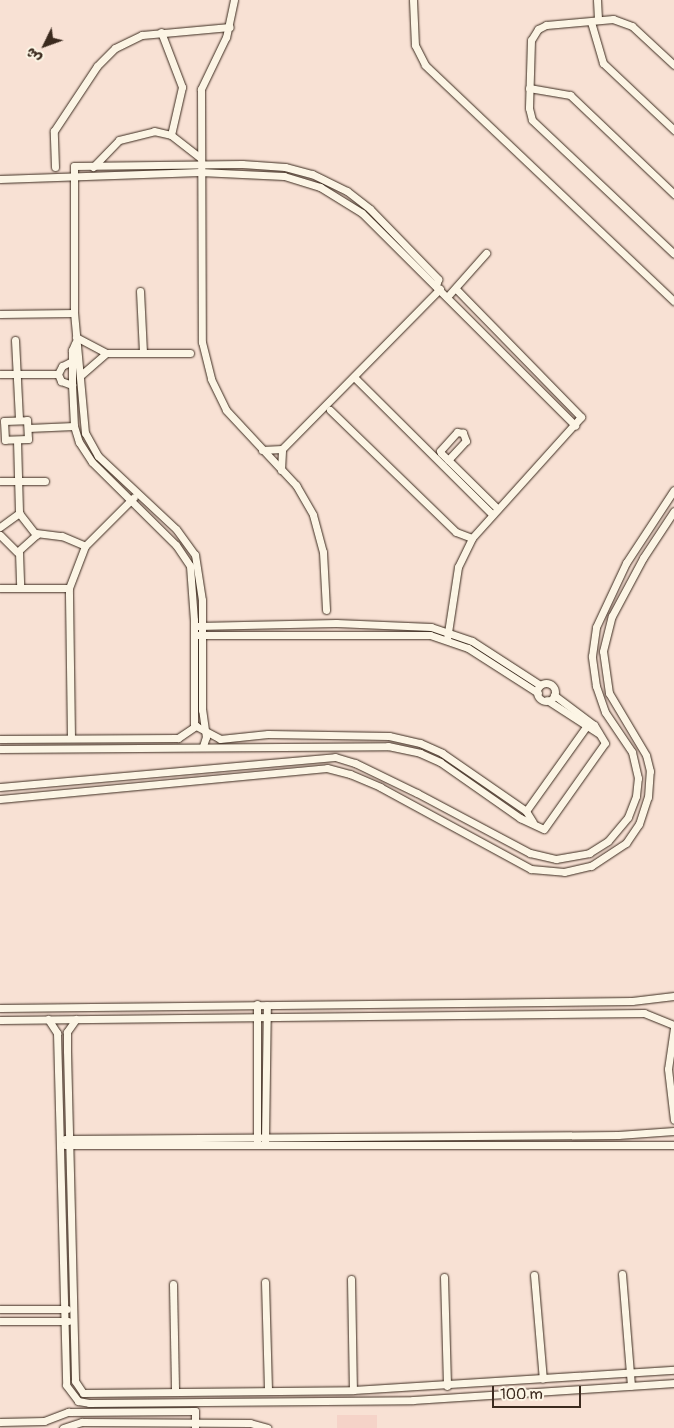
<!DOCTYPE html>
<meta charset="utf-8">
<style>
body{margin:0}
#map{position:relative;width:674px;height:1428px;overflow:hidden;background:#f8e1d4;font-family:Pangolin,"Playpen Sans Arabic",sans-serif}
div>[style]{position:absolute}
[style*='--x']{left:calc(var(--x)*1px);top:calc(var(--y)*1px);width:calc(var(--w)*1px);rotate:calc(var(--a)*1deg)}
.built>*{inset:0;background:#f5d3c8}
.roads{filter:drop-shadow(0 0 1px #3b2a1e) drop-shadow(0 0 1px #3b2a1e)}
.minor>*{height:7px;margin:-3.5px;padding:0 3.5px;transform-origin:3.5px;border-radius:3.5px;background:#fcf5e5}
.minor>.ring{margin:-3.5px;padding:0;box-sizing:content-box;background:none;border:7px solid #fcf5e5;border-radius:50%}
span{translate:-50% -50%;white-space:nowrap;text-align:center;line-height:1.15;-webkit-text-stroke:4px #fcf5e5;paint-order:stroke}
.north{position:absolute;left:20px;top:20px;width:50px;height:50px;-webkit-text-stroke:4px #fcf5e5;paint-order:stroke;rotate:228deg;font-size:14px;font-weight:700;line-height:20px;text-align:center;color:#3b2a1e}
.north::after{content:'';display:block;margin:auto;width:18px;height:22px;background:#3b2a1e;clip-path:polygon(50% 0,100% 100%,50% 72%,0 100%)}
.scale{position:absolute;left:492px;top:1386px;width:89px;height:22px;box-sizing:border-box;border:2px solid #3b2a1e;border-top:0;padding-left:6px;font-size:15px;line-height:18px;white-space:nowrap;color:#3b2a1e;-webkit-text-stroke:4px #fcf5e5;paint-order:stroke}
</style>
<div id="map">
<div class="built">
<i style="clip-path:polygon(337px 1415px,377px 1415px,377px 1428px,337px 1428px)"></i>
</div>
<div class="roads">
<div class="minor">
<i style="--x:234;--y:0;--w:38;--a:102"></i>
<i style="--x:226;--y:37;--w:58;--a:115.7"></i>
<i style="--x:201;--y:89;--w:253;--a:89.8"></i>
<i style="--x:202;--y:342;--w:38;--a:76"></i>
<i style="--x:211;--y:379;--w:34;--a:64"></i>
<i style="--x:226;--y:410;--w:103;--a:47"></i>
<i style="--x:296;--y:485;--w:34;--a:60"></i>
<i style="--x:313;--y:515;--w:38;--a:75"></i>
<i style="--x:323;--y:552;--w:58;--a:87"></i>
<i style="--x:413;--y:0;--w:45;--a:87.5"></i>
<i style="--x:415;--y:45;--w:22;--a:63"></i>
<i style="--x:425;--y:65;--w:343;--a:43.5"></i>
<i style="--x:597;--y:0;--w:20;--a:87"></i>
<i style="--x:591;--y:22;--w:43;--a:73.7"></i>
<i style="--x:603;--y:63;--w:98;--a:43.3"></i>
<i style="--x:161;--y:32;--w:59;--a:69.1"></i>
<i style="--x:182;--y:87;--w:49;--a:102.9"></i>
<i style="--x:674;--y:65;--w:57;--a:-137.1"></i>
<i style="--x:632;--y:26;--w:20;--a:-160"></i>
<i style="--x:613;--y:19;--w:67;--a:174.9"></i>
<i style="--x:546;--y:25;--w:9;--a:153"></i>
<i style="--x:538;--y:29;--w:13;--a:122"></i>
<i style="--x:531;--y:40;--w:68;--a:91.7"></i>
<i style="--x:529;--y:108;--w:12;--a:76"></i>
<i style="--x:532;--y:120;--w:195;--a:43.3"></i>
<i style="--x:529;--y:88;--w:42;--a:9.7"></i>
<i style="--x:570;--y:95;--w:144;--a:43.6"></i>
<i style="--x:55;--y:167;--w:36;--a:-92"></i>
<i style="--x:54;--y:131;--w:78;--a:-56.5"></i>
<i style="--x:97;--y:66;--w:25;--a:-45"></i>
<i style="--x:115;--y:48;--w:30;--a:-26"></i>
<i style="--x:142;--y:35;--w:88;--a:-5.2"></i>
<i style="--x:93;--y:167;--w:37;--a:-46"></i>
<i style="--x:119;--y:140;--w:36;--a:-14"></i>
<i style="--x:154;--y:131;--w:17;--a:13"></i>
<i style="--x:171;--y:135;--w:37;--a:38"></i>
<i style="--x:0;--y:179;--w:200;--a:-2"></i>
<i style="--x:200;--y:172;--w:84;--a:2.7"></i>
<i style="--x:284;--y:176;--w:38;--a:17"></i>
<i style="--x:320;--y:187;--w:49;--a:31.8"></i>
<i style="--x:362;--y:213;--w:301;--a:44.9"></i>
<i style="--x:140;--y:291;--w:61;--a:87.2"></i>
<i style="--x:447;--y:297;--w:59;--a:-48.4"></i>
<i style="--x:0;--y:314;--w:74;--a:-0.8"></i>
<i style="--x:76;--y:337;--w:34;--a:28"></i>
<i style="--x:106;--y:353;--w:84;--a:0"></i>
<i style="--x:15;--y:340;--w:80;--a:87.1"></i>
<i style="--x:75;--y:343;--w:8;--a:113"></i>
<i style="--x:72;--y:350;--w:35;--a:90"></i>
<i style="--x:72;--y:385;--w:41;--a:87.2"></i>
<i style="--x:74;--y:426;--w:17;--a:73"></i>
<i style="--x:79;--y:442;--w:24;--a:57"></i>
<i style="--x:92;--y:462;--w:118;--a:44.7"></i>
<i style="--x:176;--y:545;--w:25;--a:56"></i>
<i style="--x:190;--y:566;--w:54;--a:85.8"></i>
<i style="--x:194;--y:620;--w:106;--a:90"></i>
<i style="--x:72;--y:361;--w:11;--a:153"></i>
<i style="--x:62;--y:366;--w:9;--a:117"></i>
<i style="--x:58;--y:374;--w:8;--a:67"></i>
<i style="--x:61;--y:381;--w:12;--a:20"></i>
<i style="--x:0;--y:374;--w:58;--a:0"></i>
<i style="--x:81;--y:375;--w:33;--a:-41"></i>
<i style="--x:354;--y:377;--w:194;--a:44.8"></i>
<i style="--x:330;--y:410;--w:175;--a:44.1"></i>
<i style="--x:456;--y:532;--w:17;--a:21"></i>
<i style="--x:27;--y:420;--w:19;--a:87"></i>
<i style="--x:28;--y:439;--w:23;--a:178"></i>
<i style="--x:5;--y:440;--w:19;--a:-93"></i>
<i style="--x:4;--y:421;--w:23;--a:-2"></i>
<i style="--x:28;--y:428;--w:46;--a:-2.5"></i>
<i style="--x:17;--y:440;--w:73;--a:88.4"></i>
<i style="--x:262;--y:450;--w:20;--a:-3"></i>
<i style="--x:282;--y:449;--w:225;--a:-45.4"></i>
<i style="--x:448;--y:460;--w:26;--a:-47"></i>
<i style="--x:466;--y:441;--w:9;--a:-111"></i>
<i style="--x:463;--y:433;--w:6;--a:-171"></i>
<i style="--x:457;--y:432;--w:25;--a:132"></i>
<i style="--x:440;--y:451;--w:2;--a:63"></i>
<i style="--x:441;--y:453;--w:78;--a:44.5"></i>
<i style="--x:281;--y:470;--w:21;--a:-87"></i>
<i style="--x:0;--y:481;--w:45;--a:0"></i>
<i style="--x:0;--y:527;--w:24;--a:-36"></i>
<i style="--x:19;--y:513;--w:28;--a:52"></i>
<i style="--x:36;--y:535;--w:25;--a:138"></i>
<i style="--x:17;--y:552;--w:24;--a:-135"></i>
<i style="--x:36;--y:533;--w:26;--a:7"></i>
<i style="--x:62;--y:536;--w:25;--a:23"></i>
<i style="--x:19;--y:552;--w:36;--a:88"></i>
<i style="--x:0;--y:588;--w:69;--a:0"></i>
<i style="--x:197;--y:626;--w:139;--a:-1.2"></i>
<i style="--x:336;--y:623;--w:95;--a:2.4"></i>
<i style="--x:431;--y:627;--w:43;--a:18.9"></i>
<i style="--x:472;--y:641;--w:81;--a:32.9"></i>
<i style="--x:197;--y:635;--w:233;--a:0"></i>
<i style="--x:430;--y:635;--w:40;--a:18.9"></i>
<i style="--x:468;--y:648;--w:83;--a:32.7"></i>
<i style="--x:447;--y:639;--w:73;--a:-81.3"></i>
<i style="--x:458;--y:567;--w:32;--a:-64"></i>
<i style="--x:472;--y:538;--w:163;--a:-48"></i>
<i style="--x:581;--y:417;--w:179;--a:-134.3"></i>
<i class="ring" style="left:537px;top:683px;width:11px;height:11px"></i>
<i style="--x:547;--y:700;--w:61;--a:32.9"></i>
<i style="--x:71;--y:738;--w:150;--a:-90.8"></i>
<i style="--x:69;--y:588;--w:45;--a:-69.1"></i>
<i style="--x:85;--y:546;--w:69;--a:-45"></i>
<i style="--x:0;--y:739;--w:178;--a:-0.3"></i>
<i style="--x:178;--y:738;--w:22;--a:-34"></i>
<i style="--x:196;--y:726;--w:27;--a:28"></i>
<i style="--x:220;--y:739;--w:48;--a:-5.9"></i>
<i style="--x:268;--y:734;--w:121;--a:0.9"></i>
<i style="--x:389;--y:736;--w:32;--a:13"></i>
<i style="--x:420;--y:743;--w:24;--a:24"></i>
<i style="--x:442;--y:753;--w:102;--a:34.6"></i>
<i style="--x:526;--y:811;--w:13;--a:58"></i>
<i style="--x:203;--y:746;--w:9;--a:-72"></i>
<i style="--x:206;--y:737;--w:27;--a:-98"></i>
<i style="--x:202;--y:710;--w:110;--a:-90"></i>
<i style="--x:202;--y:600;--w:46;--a:-98.8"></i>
<i style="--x:195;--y:555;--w:32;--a:-126"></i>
<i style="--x:176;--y:529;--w:107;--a:-136.9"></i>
<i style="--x:98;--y:456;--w:26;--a:-119"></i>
<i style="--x:85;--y:433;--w:121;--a:-95.2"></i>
<i style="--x:74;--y:313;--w:147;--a:-90"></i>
<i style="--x:74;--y:166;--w:168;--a:-0.7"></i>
<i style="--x:242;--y:164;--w:43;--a:4"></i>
<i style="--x:285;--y:167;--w:28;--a:15"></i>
<i style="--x:312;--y:174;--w:39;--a:26"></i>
<i style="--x:347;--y:191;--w:29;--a:38"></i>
<i style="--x:370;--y:209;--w:98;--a:45.8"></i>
<i style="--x:438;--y:279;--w:7;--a:106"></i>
<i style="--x:0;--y:749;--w:388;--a:-0.4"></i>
<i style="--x:388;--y:746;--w:33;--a:12"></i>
<i style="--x:420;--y:753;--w:22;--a:24"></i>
<i style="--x:440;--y:762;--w:98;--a:35"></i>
<i style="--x:520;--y:818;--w:26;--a:25"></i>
<i style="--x:544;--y:829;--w:105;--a:-54.7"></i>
<i style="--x:605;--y:743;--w:21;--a:-121"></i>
<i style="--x:594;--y:725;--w:50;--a:-143.1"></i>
<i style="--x:0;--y:787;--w:336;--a:-5.1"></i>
<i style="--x:335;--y:757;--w:21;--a:17"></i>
<i style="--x:355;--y:763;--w:69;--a:25.8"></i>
<i style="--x:417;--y:793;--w:128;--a:28"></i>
<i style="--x:530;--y:853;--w:27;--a:13"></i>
<i style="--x:556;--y:859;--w:34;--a:-10"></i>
<i style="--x:589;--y:853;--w:22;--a:-32"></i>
<i style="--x:608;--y:841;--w:31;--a:-50"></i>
<i style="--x:628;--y:817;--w:22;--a:-69"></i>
<i style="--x:636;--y:796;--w:18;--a:-84"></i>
<i style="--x:638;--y:778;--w:27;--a:-103"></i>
<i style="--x:632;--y:752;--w:48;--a:-124"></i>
<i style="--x:605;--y:712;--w:28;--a:-109"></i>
<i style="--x:596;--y:686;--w:30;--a:-98"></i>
<i style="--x:592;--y:656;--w:29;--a:-82"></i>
<i style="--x:596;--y:627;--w:71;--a:-64.9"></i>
<i style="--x:626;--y:563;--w:87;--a:-56.7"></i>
<i style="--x:0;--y:799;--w:328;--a:-5.4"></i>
<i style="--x:327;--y:768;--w:24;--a:15"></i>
<i style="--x:350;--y:774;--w:33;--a:23"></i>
<i style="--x:380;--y:787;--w:172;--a:28.5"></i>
<i style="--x:531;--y:869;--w:33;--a:5"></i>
<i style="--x:564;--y:872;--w:28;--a:-13"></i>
<i style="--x:591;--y:866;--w:42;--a:-33.3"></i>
<i style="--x:626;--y:843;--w:23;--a:-56"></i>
<i style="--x:639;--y:824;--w:28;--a:-72"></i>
<i style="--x:648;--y:797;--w:26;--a:-86"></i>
<i style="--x:650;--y:771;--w:16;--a:-104"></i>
<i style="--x:646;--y:755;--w:72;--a:-120.8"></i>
<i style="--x:609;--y:693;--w:42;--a:-98.1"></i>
<i style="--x:603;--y:651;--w:36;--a:-76"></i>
<i style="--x:612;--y:616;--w:66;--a:-61.9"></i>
<i style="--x:643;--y:558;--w:56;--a:-56.6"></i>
<i style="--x:526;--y:811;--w:103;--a:-54.5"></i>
<i style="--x:0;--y:1008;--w:632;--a:-0.63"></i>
<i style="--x:632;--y:1001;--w:42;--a:-6.8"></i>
<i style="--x:48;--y:1019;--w:17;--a:57"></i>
<i style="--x:57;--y:1033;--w:352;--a:88.5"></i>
<i style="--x:66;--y:1385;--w:20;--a:53"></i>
<i style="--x:78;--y:1401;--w:11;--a:10"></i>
<i style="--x:89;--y:1403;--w:324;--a:-0.5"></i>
<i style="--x:413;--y:1400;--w:262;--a:-3.7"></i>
<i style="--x:76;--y:1019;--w:16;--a:125"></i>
<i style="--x:67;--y:1032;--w:19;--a:90"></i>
<i style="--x:67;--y:1051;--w:330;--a:88.6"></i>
<i style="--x:75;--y:1381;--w:14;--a:56"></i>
<i style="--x:83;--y:1393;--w:270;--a:-0.6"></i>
<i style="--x:353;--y:1390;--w:322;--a:-3.6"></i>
<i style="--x:0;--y:1020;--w:644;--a:-0.62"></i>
<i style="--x:644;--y:1013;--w:32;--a:22"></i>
<i style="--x:674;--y:1028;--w:41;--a:98.3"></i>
<i style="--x:668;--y:1069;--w:51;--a:83.3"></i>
<i style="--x:65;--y:1139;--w:553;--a:-0.41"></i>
<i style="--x:618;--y:1135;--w:56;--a:-4.1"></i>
<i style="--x:257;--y:1141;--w:137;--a:-90"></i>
<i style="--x:265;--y:1141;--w:136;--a:-89.2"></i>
<i style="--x:65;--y:1145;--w:609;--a:0"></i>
<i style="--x:622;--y:1274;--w:112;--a:85.4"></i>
<i style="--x:534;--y:1275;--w:104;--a:85.1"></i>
<i style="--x:444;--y:1277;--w:109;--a:88.4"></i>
<i style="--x:351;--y:1279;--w:111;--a:89"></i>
<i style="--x:265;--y:1282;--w:109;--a:88.4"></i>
<i style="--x:173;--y:1284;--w:108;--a:88.9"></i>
<i style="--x:0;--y:1309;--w:67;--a:0"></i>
<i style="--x:0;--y:1321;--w:68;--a:0"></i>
<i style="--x:0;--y:1422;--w:44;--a:-1.3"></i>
<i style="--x:44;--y:1421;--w:26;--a:-21"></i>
<i style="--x:68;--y:1412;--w:127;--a:-0.5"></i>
<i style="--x:195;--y:1411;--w:17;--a:90"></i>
<i style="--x:63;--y:1428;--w:20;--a:-18"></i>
<i style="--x:82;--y:1422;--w:168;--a:0.3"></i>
<i style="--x:250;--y:1423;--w:18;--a:16"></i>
</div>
</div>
<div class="north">ش</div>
<div class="scale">100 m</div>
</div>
